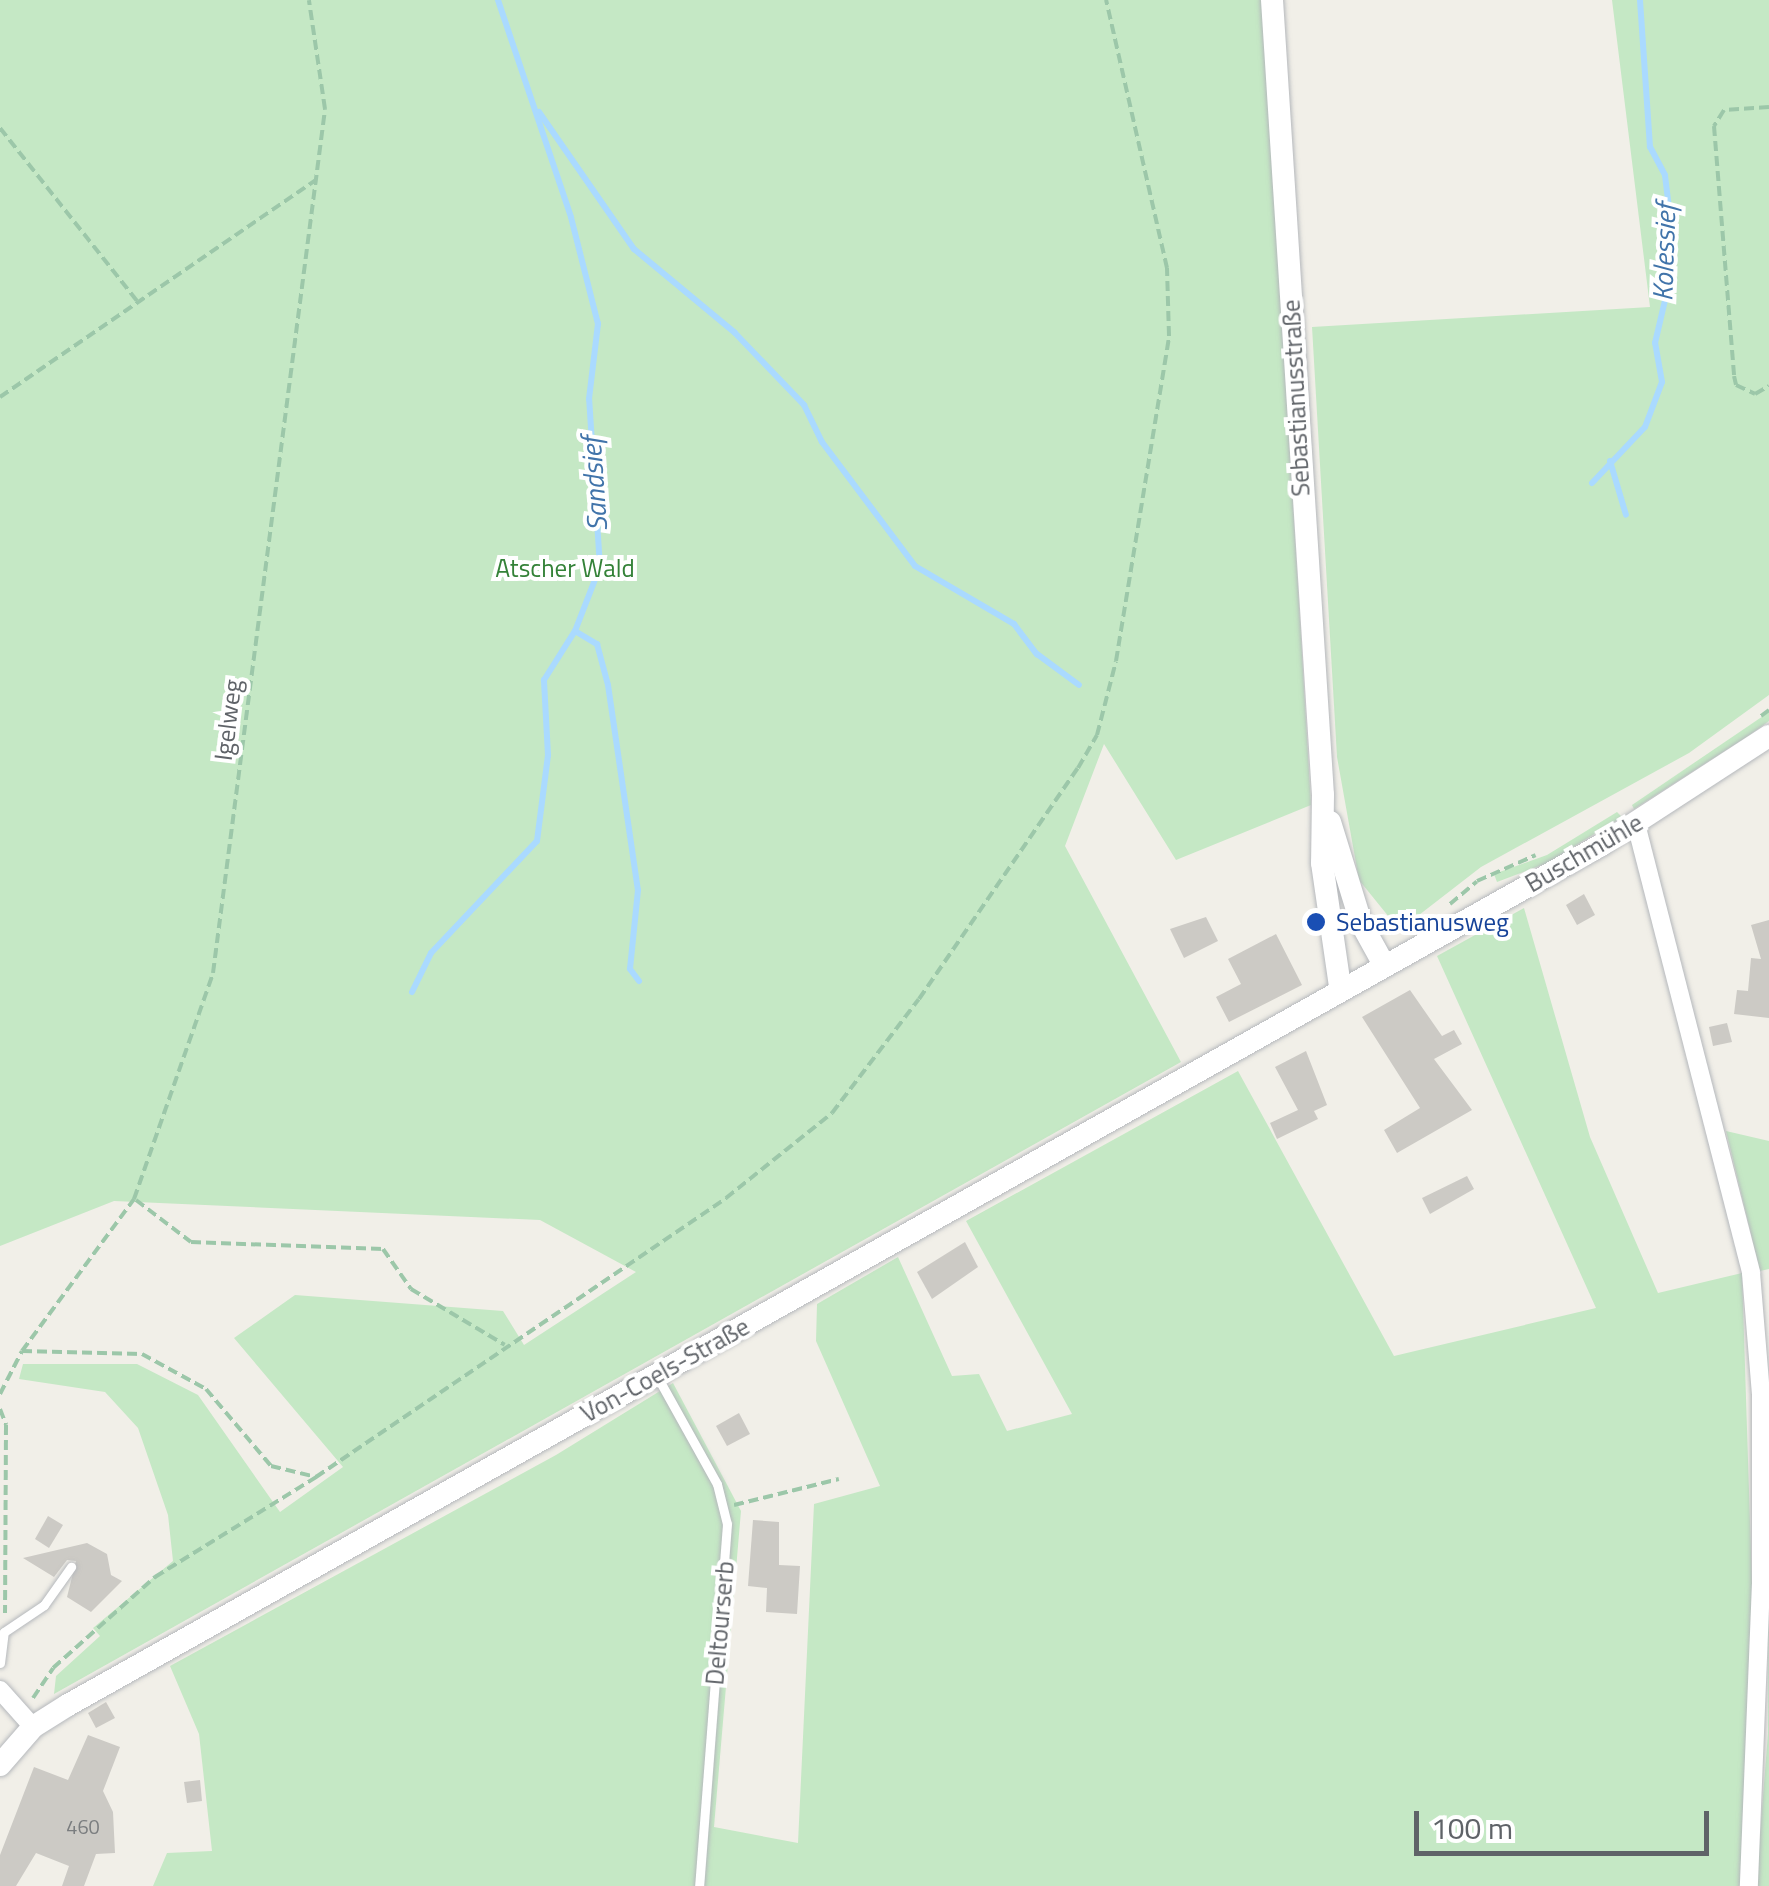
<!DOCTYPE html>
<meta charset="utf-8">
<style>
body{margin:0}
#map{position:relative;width:1769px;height:1886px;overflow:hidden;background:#f1efe8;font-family:"Titillium Web",sans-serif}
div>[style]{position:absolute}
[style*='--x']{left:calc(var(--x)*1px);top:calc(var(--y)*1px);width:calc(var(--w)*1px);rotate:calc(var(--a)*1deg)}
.green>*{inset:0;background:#c5e8c5}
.stream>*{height:6px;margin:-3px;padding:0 3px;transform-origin:3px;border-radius:3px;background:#aadaff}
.building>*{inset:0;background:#cccac5}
.path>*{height:4px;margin-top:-2px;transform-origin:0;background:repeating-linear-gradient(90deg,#9cc7a9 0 10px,transparent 0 15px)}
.roads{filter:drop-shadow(0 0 2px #b5b8bc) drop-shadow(0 0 2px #b5b8bc)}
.lane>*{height:9px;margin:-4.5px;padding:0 4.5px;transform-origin:4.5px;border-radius:4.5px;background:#fff}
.street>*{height:18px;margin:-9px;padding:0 9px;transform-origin:9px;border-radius:9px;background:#fff}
.secondary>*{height:22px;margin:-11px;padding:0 11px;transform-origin:11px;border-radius:11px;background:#fff}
.dots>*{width:28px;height:28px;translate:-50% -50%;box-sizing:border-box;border:5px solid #fff;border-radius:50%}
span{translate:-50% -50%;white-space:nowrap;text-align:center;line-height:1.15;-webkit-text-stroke:8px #fff;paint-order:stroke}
.number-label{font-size:20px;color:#7a7d7f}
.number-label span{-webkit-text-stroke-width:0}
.street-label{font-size:25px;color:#5f6368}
.park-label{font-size:25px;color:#348238}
.transit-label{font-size:25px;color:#164399}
.left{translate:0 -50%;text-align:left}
.water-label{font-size:28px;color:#4174aa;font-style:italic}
.scale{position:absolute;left:1414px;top:1811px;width:295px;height:45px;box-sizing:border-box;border:5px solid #5f6368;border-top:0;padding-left:12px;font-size:30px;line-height:35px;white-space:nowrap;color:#5f6368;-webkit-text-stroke:8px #fff;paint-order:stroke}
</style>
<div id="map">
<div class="green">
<i style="clip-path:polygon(0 0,1263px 0,1311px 805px,1176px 860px,1104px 744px,1065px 846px,1181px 1062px,54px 1694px,56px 1676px,100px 1636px,93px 1628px,173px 1561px,168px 1515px,138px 1428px,105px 1392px,19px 1379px,23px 1364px,137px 1364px,198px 1395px,280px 1512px,343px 1467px,234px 1338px,295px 1295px,503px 1311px,524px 1345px,636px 1272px,540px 1220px,114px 1201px,0 1246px)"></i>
<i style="clip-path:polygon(1612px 0,1769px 0,1769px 695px,1689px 753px,1481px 867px,1419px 915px,1389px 917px,1359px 880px,1337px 757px,1312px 327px,1650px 307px)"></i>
<i style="clip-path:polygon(1769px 712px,1769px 721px,1748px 736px,1634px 809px,1632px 805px)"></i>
<i style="clip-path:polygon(1617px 812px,1622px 817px,1547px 863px,1497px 882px,1494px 874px,1547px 855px)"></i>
<i style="clip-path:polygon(1524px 908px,1590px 1137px,1658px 1293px,1742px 1273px,1752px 1584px,1740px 1886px,153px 1886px,167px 1853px,212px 1851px,199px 1734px,170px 1666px,556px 1455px,673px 1383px,741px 1511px,714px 1827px,798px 1843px,814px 1504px,880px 1486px,816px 1341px,817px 1304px,898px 1257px,952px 1376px,979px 1374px,1007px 1431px,1072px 1414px,966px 1221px,1238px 1071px,1394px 1356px,1596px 1308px,1437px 956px)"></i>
<i style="clip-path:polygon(1726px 1131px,1769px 1141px,1769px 1269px,1760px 1271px)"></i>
<i style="clip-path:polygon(1769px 1366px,1769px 1886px,1756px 1886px,1768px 1733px)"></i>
</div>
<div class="stream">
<i style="--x:539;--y:112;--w:167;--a:55.3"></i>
<i style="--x:634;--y:249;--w:131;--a:39.7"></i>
<i style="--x:735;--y:333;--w:100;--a:46.2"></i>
<i style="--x:804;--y:405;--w:41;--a:64.1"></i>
<i style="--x:822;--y:442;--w:155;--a:53.1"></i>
<i style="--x:915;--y:566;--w:115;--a:30.4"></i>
<i style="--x:1014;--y:624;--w:38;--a:53"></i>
<i style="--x:1037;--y:654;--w:52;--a:36.4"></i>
<i style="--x:1610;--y:461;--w:56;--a:73.5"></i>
<i style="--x:1592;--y:483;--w:77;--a:-46.6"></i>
<i style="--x:1645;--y:427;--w:48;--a:-69.3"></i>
<i style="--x:1662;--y:382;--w:40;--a:-100"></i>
<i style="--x:1655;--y:343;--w:52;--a:-76.8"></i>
<i style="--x:1667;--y:292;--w:84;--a:-88.6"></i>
<i style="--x:1669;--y:208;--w:33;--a:-97"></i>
<i style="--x:1665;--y:175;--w:32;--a:-118"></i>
<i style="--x:1650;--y:147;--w:147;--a:-93.9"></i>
<i style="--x:575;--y:631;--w:26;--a:31"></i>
<i style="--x:597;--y:644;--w:42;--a:75"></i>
<i style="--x:608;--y:685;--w:207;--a:81.7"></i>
<i style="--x:638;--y:890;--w:79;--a:95.8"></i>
<i style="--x:630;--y:969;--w:15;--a:53"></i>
<i style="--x:412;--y:992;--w:43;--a:-64"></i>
<i style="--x:431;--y:953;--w:154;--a:-46.6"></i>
<i style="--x:537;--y:841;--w:87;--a:-82.7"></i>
<i style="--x:548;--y:755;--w:75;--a:-93.1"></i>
<i style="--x:544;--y:680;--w:58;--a:-57.7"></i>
<i style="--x:575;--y:631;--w:69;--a:-68.7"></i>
<i style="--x:600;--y:567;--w:168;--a:-93.7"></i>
<i style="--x:589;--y:399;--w:76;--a:-83.2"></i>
<i style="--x:598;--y:324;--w:110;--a:-104.2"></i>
<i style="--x:571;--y:217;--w:229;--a:-108.6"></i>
</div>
<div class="building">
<i style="clip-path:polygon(1584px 894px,1595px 915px,1577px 925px,1566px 905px)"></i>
<i style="clip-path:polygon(1206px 917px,1218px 941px,1184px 958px,1170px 929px)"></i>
<i style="clip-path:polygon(1769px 920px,1769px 1018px,1734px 1014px,1737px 990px,1748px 991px,1751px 958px,1761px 959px,1751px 925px)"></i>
<i style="clip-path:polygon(1276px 934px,1302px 985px,1229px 1022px,1216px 997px,1241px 984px,1228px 959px)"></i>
<i style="clip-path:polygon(1410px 990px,1442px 1036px,1454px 1030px,1462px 1044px,1434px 1059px,1472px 1110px,1397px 1153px,1384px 1130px,1420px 1108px,1362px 1017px)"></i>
<i style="clip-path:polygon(1727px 1023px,1732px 1042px,1713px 1046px,1709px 1027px)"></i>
<i style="clip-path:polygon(1306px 1051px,1327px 1105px,1314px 1111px,1318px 1119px,1277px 1139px,1270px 1123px,1298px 1110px,1275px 1067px)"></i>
<i style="clip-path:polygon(1467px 1176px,1474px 1189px,1430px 1214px,1422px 1198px)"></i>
<i style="clip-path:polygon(965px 1242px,978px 1267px,932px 1299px,917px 1272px)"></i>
<i style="clip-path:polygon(739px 1413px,750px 1434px,727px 1446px,716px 1426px)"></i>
<i style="clip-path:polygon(48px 1516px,63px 1525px,49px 1548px,35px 1539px)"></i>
<i style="clip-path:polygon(753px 1520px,779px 1522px,779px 1565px,800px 1566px,797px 1614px,766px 1612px,767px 1588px,748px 1586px)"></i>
<i style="clip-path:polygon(87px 1543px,107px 1554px,111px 1575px,122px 1581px,91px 1612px,67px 1597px,76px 1561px,67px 1560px,54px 1577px,23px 1558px)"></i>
<i style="clip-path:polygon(106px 1702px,115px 1718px,96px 1728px,88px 1713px)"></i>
<i style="clip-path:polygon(88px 1735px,120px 1747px,103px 1791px,113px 1812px,115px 1853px,96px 1854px,84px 1886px,62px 1886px,69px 1866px,36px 1853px,16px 1886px,0 1886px,0 1855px,34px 1767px,68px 1780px)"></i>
<i style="clip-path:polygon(200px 1780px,202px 1801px,187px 1803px,184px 1782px)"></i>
</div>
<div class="path">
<i style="--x:1769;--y:107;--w:45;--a:176.2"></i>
<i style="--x:1724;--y:110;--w:19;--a:122"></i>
<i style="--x:1714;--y:126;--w:251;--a:85.4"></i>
<i style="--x:1734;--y:376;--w:9;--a:77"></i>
<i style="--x:1736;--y:385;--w:21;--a:25"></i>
<i style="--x:1755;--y:394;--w:16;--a:-30"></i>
<i style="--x:0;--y:128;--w:221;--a:51.6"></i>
<i style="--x:0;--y:397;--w:383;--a:-34.5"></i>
<i style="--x:1761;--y:716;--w:10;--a:-37"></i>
<i style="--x:1450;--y:904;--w:35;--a:-40"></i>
<i style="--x:1477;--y:881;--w:64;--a:-23.8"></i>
<i style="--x:1387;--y:923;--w:24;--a:5"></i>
<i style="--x:136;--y:1200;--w:69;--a:37.4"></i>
<i style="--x:191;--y:1242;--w:192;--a:2.1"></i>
<i style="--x:383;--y:1249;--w:49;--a:55"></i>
<i style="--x:411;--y:1289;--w:109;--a:30.8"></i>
<i style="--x:22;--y:1351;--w:120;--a:1.4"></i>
<i style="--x:142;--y:1354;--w:73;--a:28.7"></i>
<i style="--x:206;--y:1389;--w:101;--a:49.8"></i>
<i style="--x:271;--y:1466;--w:46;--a:13.7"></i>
<i style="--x:0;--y:1394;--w:48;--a:-62.9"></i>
<i style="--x:22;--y:1351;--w:189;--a:-53.6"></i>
<i style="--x:134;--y:1199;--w:239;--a:-70.7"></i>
<i style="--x:213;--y:973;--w:871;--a:-82.61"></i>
<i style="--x:325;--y:109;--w:110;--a:-98.4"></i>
<i style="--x:0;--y:1409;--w:17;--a:69"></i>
<i style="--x:6;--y:1425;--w:188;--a:90.3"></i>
<i style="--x:734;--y:1505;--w:108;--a:-13.9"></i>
<i style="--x:33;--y:1698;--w:36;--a:-56"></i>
<i style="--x:53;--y:1668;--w:137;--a:-41.7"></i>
<i style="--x:155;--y:1577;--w:190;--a:-31.8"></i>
<i style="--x:316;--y:1477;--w:496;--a:-34.2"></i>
<i style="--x:726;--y:1198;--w:136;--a:-38.7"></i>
<i style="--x:832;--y:1113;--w:143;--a:-52.7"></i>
<i style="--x:919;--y:999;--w:280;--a:-55.5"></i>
<i style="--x:1078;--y:768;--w:38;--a:-60"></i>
<i style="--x:1097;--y:735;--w:76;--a:-75.6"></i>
<i style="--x:1116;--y:661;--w:329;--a:-80.7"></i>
<i style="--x:1169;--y:336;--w:68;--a:-91.7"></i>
<i style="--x:1167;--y:268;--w:275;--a:-102.8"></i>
</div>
<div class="roads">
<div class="lane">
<i style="--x:658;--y:1378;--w:121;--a:60.9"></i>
<i style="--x:717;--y:1484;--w:41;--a:76"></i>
<i style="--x:727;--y:1524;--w:363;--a:94.4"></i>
<i style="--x:0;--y:1663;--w:31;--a:-83"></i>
<i style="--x:4;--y:1632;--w:48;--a:-34"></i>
<i style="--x:44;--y:1605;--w:47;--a:-54.6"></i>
</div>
<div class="street">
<i style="--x:1636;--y:824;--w:463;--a:75.6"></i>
<i style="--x:1751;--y:1273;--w:121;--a:85.3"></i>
<i style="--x:1761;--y:1394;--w:189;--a:90"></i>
<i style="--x:1761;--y:1583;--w:303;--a:92.3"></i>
<i style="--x:0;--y:1690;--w:50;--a:48.3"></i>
</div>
<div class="secondary">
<i style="--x:1272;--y:0;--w:797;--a:86.33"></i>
<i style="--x:1323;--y:795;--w:68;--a:90.8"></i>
<i style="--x:1322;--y:863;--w:125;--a:81.7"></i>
<i style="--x:1330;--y:822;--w:106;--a:72.9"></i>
<i style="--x:1361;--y:923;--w:46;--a:61.2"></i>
<i style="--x:0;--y:1765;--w:50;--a:-49"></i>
<i style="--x:33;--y:1727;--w:41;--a:-32.2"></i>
<i style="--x:68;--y:1705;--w:1758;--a:-29.29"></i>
<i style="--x:1601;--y:845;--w:200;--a:-33"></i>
</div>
</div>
<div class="dots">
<i style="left:1316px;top:922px;background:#1a4fb4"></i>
</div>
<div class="number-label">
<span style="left:83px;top:1826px">460</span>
</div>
<div class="street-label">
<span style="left:1296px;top:398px;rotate:-93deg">Sebastianusstraße</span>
<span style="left:228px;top:720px;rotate:-83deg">Igelweg</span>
<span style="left:1584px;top:853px;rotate:-30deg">Buschmühle</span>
<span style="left:665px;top:1370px;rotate:-29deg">Von-Coels-Straße</span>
<span style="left:720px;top:1623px;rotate:-85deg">Deltourserb</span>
</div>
<div class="park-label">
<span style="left:565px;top:568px">Atscher Wald</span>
</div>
<div class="transit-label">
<span class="left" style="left:1336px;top:922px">Sebastianusweg</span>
</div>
<div class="water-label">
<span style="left:1664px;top:252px;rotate:-88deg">Kolessief</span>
<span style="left:594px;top:484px;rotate:-94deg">Sandsief</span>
</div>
<div class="scale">100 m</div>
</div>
